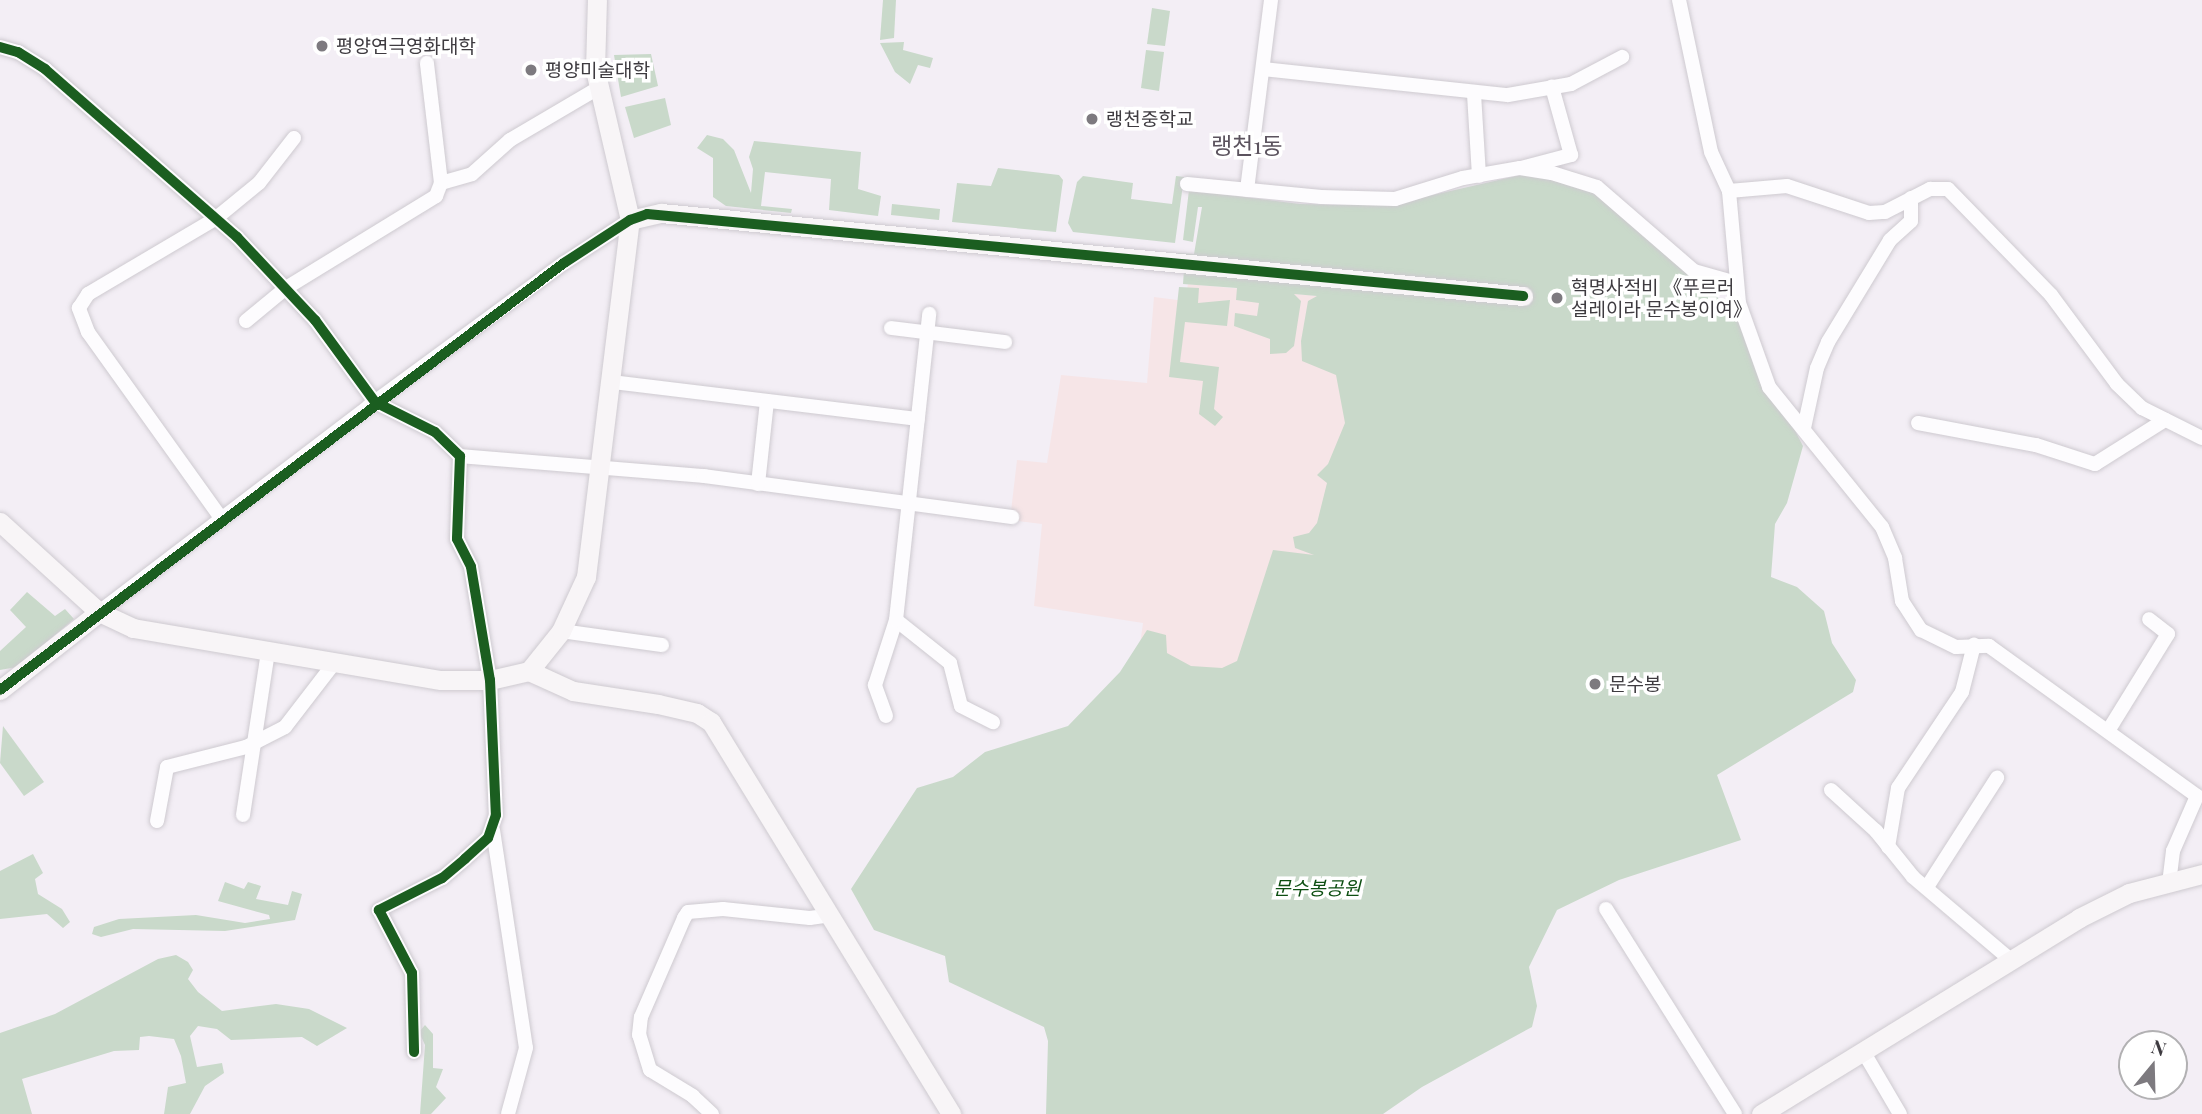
<!DOCTYPE html>
<meta charset="utf-8">
<style>
body{margin:0}
#map{position:relative;width:2202px;height:1114px;overflow:hidden;background:#f3eef5;font-family:"Playfair Display","Noto Sans KR",serif}
div>[style]{position:absolute}
[style*='--x']{left:calc(var(--x)*1px);top:calc(var(--y)*1px);width:calc(var(--w)*1px);rotate:calc(var(--a)*1deg)}
.industrial>*{inset:0;background:#f6e5e7}
.green>*{inset:0;background:#c9d9ca}
.roads{filter:drop-shadow(0 0 2px #cecad0) drop-shadow(0 0 2px #cecad0)}
.street>*{height:14px;margin:-7px;padding:0 7px;transform-origin:7px;border-radius:7px;background:#fdfcfe}
.secondary>*{height:19px;margin:-9.5px;padding:0 9.5px;transform-origin:9.5px;border-radius:9.5px;background:#f8f5f7}
.cycleway>*{height:10px;margin:-5px;padding:0 5px;transform-origin:5px;border-radius:5px;background:#1b5e20}
.dots>*{width:19px;height:19px;translate:-50% -50%;box-sizing:border-box;border:4px solid #fff;border-radius:50%}
span{translate:-50% -50%;white-space:nowrap;text-align:center;line-height:1.15;-webkit-text-stroke:7px #fff;paint-order:stroke}
.poi-label{font-size:19px;color:#3e3b40}
.left{translate:0 -50%;text-align:left}
.park-label{font-size:19px;color:#0d4f12;font-style:italic}
.quarter-label{font-size:23px;color:#5b535e}
.north{position:absolute;left:2118px;top:1030px;width:70px;height:70px;box-sizing:border-box;background:#fff;border:2px solid #b2b1b3;border-radius:50%;rotate:19deg;font-size:19px;font-weight:700;line-height:28px;text-align:center;color:#3e3b40}
.north::after{content:'';display:block;margin:auto;width:24px;height:32px;background:#7d7a7f;clip-path:polygon(50% 0,100% 100%,50% 72%,0 100%)}
</style>
<div id="map">
<div class="industrial">
<i style="clip-path:polygon(1188px 284px,1361px 300px,1363px 493px,1230px 682px,1137px 666px,1143px 623px,1034px 606px,1042px 524px,1010px 520px,1017px 460px,1047px 463px,1061px 375px,1147px 383px,1154px 297px,1185px 301px)"></i>
</div>
<div class="green">
<i style="clip-path:polygon(883px 0,896px 0,894px 38px,880px 40px)"></i>
<i style="clip-path:polygon(1152px 8px,1170px 11px,1165px 46px,1147px 44px)"></i>
<i style="clip-path:polygon(904px 42px,903px 50px,933px 58px,930px 68px,918px 65px,910px 84px,895px 72px,880px 43px)"></i>
<i style="clip-path:polygon(1146px 50px,1164px 52px,1159px 91px,1141px 88px)"></i>
<i style="clip-path:polygon(651px 54px,658px 86px,621px 97px,614px 55px)"></i>
<i style="clip-path:polygon(665px 98px,671px 125px,634px 138px,625px 107px)"></i>
<i style="clip-path:polygon(707px 135px,723px 139px,734px 150px,751px 193px,753px 169px,749px 157px,754px 141px,861px 152px,858px 189px,881px 196px,878px 216px,829px 210px,831px 179px,765px 172px,761px 206px,792px 209px,791px 213px,726px 206px,713px 197px,713px 158px,697px 148px)"></i>
<i style="clip-path:polygon(1555px 167px,1573px 172px,1637px 217px,1736px 316px,1803px 446px,1787px 503px,1775px 524px,1771px 577px,1797px 587px,1824px 611px,1832px 643px,1856px 680px,1853px 692px,1717px 775px,1741px 840px,1619px 880px,1557px 910px,1529px 967px,1537px 1006px,1532px 1027px,1422px 1087px,1383px 1114px,1046px 1114px,1048px 1041px,1044px 1027px,949px 982px,945px 956px,874px 930px,851px 889px,917px 788px,953px 777px,985px 752px,1068px 726px,1120px 672px,1147px 630px,1166px 635px,1167px 653px,1191px 666px,1222px 668px,1237px 661px,1273px 550px,1314px 555px,1295px 548px,1293px 537px,1309px 533px,1317px 523px,1327px 483px,1317px 475px,1328px 464px,1345px 423px,1336px 375px,1302px 361px,1301px 341px,1308px 301px,1317px 296px,1294px 294px,1301px 301px,1294px 346px,1286px 353px,1270px 354px,1270px 339px,1234px 326px,1235px 313px,1257px 316px,1259px 303px,1236px 300px,1237px 288px,1183px 284px,1184px 270px,1178px 253px,1194px 254px,1202px 207px,1198px 207px,1193px 242px,1183px 240px,1189px 190px,1300px 204px,1355px 205px,1424px 197px)"></i>
<i style="clip-path:polygon(998px 168px,1059px 175px,1063px 180px,1056px 232px,952px 222px,957px 183px,991px 186px)"></i>
<i style="clip-path:polygon(1083px 176px,1133px 183px,1131px 199px,1172px 204px,1176px 176px,1184px 177px,1175px 243px,1073px 232px,1068px 223px,1077px 182px)"></i>
<i style="clip-path:polygon(892px 204px,940px 209px,939px 220px,891px 215px)"></i>
<i style="clip-path:polygon(1179px 287px,1199px 288px,1198px 303px,1230px 300px,1227px 326px,1185px 322px,1180px 362px,1219px 367px,1214px 409px,1223px 417px,1215px 426px,1199px 414px,1203px 381px,1169px 377px)"></i>
<i style="clip-path:polygon(27px 592px,55px 616px,65px 609px,74px 619px,17px 667px,0 670px,0 651px,26px 627px,10px 610px)"></i>
<i style="clip-path:polygon(3px 726px,44px 782px,24px 796px,0 763px)"></i>
<i style="clip-path:polygon(33px 854px,43px 873px,35px 879px,38px 894px,62px 909px,70px 922px,63px 928px,47px 914px,0 919px,0 871px)"></i>
<i style="clip-path:polygon(225px 882px,244px 889px,248px 882px,261px 886px,256px 899px,288px 905px,292px 891px,302px 894px,295px 920px,225px 931px,133px 929px,101px 937px,92px 934px,94px 927px,119px 919px,196px 915px,245px 923px,270px 919px,269px 915px,218px 901px)"></i>
<i style="clip-path:polygon(176px 955px,188px 962px,193px 970px,188px 979px,198px 992px,222px 1011px,276px 1004px,309px 1009px,347px 1028px,317px 1046px,302px 1037px,231px 1040px,217px 1029px,198px 1026px,190px 1036px,197px 1067px,222px 1063px,224px 1073px,205px 1086px,190px 1114px,164px 1114px,168px 1087px,186px 1083px,181px 1056px,174px 1039px,149px 1036px,140px 1037px,139px 1050px,114px 1051px,22px 1079px,32px 1114px,0 1114px,0 1033px,55px 1014px,158px 959px)"></i>
<i style="clip-path:polygon(425px 1025px,433px 1034px,433px 1068px,443px 1069px,436px 1087px,446px 1098px,431px 1114px,420px 1114px,425px 1045px,419px 1032px)"></i>
</div>
<div class="roads">
<div class="street">
<i style="--x:1679;--y:0;--w:155;--a:78.1"></i>
<i style="--x:1711;--y:152;--w:43;--a:65.2"></i>
<i style="--x:1729;--y:191;--w:112;--a:84.9"></i>
<i style="--x:1739;--y:303;--w:89;--a:70.3"></i>
<i style="--x:1769;--y:387;--w:180;--a:51.1"></i>
<i style="--x:1882;--y:527;--w:34;--a:67"></i>
<i style="--x:1895;--y:558;--w:44;--a:80.8"></i>
<i style="--x:1902;--y:601;--w:35;--a:57"></i>
<i style="--x:1921;--y:630;--w:39;--a:26"></i>
<i style="--x:1956;--y:647;--w:33;--a:-2"></i>
<i style="--x:1989;--y:646;--w:256;--a:35.8"></i>
<i style="--x:2197;--y:796;--w:60;--a:113.6"></i>
<i style="--x:2173;--y:851;--w:31;--a:97"></i>
<i style="--x:0;--y:47;--w:19;--a:16"></i>
<i style="--x:18;--y:52;--w:32;--a:32"></i>
<i style="--x:45;--y:69;--w:255;--a:41.2"></i>
<i style="--x:237;--y:237;--w:114;--a:46.8"></i>
<i style="--x:315;--y:320;--w:102;--a:53.8"></i>
<i style="--x:375;--y:402;--w:67;--a:26.6"></i>
<i style="--x:435;--y:432;--w:35;--a:44"></i>
<i style="--x:460;--y:456;--w:83;--a:92.1"></i>
<i style="--x:457;--y:539;--w:31;--a:63"></i>
<i style="--x:471;--y:567;--w:115;--a:80.5"></i>
<i style="--x:490;--y:680;--w:135;--a:87.5"></i>
<i style="--x:496;--y:815;--w:24;--a:109"></i>
<i style="--x:488;--y:838;--w:31;--a:138"></i>
<i style="--x:465;--y:859;--w:30;--a:140"></i>
<i style="--x:442;--y:878;--w:71;--a:153.1"></i>
<i style="--x:379;--y:910;--w:71;--a:62.4"></i>
<i style="--x:412;--y:973;--w:79;--a:88.5"></i>
<i style="--x:1263;--y:69;--w:246;--a:6.1"></i>
<i style="--x:1508;--y:95;--w:64;--a:-9.9"></i>
<i style="--x:1571;--y:84;--w:58;--a:-27.9"></i>
<i style="--x:1474;--y:94;--w:82;--a:86.5"></i>
<i style="--x:1521;--y:168;--w:52;--a:-14.6"></i>
<i style="--x:1571;--y:155;--w:71;--a:-105.6"></i>
<i style="--x:441;--y:183;--w:32;--a:-16"></i>
<i style="--x:472;--y:174;--w:51;--a:-41.8"></i>
<i style="--x:510;--y:140;--w:104;--a:-30.5"></i>
<i style="--x:1187;--y:184;--w:135;--a:5.5"></i>
<i style="--x:1321;--y:197;--w:74;--a:1.5"></i>
<i style="--x:1395;--y:199;--w:71;--a:-17.2"></i>
<i style="--x:1463;--y:178;--w:58;--a:-10"></i>
<i style="--x:1520;--y:168;--w:32;--a:9"></i>
<i style="--x:1552;--y:173;--w:47;--a:17.3"></i>
<i style="--x:1597;--y:187;--w:128;--a:40.9"></i>
<i style="--x:1694;--y:271;--w:44;--a:15.9"></i>
<i style="--x:1247;--y:190;--w:192;--a:-82.8"></i>
<i style="--x:1729;--y:191;--w:58;--a:-4.9"></i>
<i style="--x:1787;--y:186;--w:86;--a:18.2"></i>
<i style="--x:1869;--y:213;--w:16;--a:-4"></i>
<i style="--x:1885;--y:212;--w:51;--a:-27.1"></i>
<i style="--x:1930;--y:189;--w:18;--a:0"></i>
<i style="--x:1948;--y:189;--w:148;--a:45.8"></i>
<i style="--x:2051;--y:295;--w:111;--a:53.4"></i>
<i style="--x:2117;--y:384;--w:35;--a:44"></i>
<i style="--x:2142;--y:408;--w:67;--a:26.6"></i>
<i style="--x:246;--y:321;--w:52;--a:-39.5"></i>
<i style="--x:286;--y:288;--w:176;--a:-31.5"></i>
<i style="--x:436;--y:196;--w:14;--a:-69"></i>
<i style="--x:441;--y:183;--w:121;--a:-96.7"></i>
<i style="--x:891;--y:328;--w:115;--a:7"></i>
<i style="--x:612;--y:382;--w:308;--a:6.9"></i>
<i style="--x:1918;--y:423;--w:120;--a:10.6"></i>
<i style="--x:2036;--y:445;--w:62;--a:17.9"></i>
<i style="--x:2095;--y:464;--w:83;--a:-32.2"></i>
<i style="--x:1804;--y:428;--w:61;--a:-77.8"></i>
<i style="--x:1817;--y:368;--w:28;--a:-67"></i>
<i style="--x:1828;--y:342;--w:119;--a:-58.7"></i>
<i style="--x:1890;--y:240;--w:28;--a:-42"></i>
<i style="--x:1911;--y:221;--w:23;--a:-90"></i>
<i style="--x:460;--y:456;--w:245;--a:4.7"></i>
<i style="--x:704;--y:476;--w:311;--a:7.6"></i>
<i style="--x:758;--y:484;--w:83;--a:-83.8"></i>
<i style="--x:221;--y:518;--w:229;--a:-125.6"></i>
<i style="--x:88;--y:332;--w:26;--a:-111"></i>
<i style="--x:79;--y:308;--w:17;--a:-57"></i>
<i style="--x:88;--y:294;--w:147;--a:-30.6"></i>
<i style="--x:215;--y:219;--w:57;--a:-39.3"></i>
<i style="--x:259;--y:183;--w:57;--a:-52.1"></i>
<i style="--x:99;--y:612;--w:340;--a:-37.3"></i>
<i style="--x:369;--y:406;--w:242;--a:-36.3"></i>
<i style="--x:564;--y:263;--w:79;--a:-33.1"></i>
<i style="--x:896;--y:620;--w:69;--a:38.5"></i>
<i style="--x:950;--y:663;--w:44;--a:75.7"></i>
<i style="--x:961;--y:706;--w:36;--a:27"></i>
<i style="--x:561;--y:631;--w:102;--a:7.9"></i>
<i style="--x:886;--y:716;--w:33;--a:-110"></i>
<i style="--x:875;--y:685;--w:68;--a:-72.1"></i>
<i style="--x:896;--y:620;--w:308;--a:-83.8"></i>
<i style="--x:2108;--y:731;--w:114;--a:-58.3"></i>
<i style="--x:2168;--y:634;--w:24;--a:-142"></i>
<i style="--x:1831;--y:790;--w:61;--a:42.3"></i>
<i style="--x:1876;--y:831;--w:59;--a:51.2"></i>
<i style="--x:1913;--y:877;--w:128;--a:40.3"></i>
<i style="--x:243;--y:815;--w:166;--a:-81.3"></i>
<i style="--x:157;--y:821;--w:55;--a:-79.5"></i>
<i style="--x:167;--y:767;--w:81;--a:-14.2"></i>
<i style="--x:246;--y:747;--w:44;--a:-27.1"></i>
<i style="--x:285;--y:727;--w:82;--a:-52.4"></i>
<i style="--x:493;--y:830;--w:220;--a:81.4"></i>
<i style="--x:526;--y:1048;--w:68;--a:105.3"></i>
<i style="--x:1888;--y:847;--w:60;--a:-80.4"></i>
<i style="--x:1898;--y:788;--w:115;--a:-56.3"></i>
<i style="--x:1962;--y:692;--w:49;--a:-75.7"></i>
<i style="--x:1927;--y:887;--w:130;--a:-57.3"></i>
<i style="--x:1606;--y:909;--w:242;--a:57.8"></i>
<i style="--x:1863;--y:1051;--w:73;--a:59.6"></i>
<i style="--x:712;--y:1114;--w:26;--a:-137"></i>
<i style="--x:693;--y:1096;--w:50;--a:-148.8"></i>
<i style="--x:650;--y:1070;--w:37;--a:-107"></i>
<i style="--x:639;--y:1035;--w:18;--a:-84"></i>
<i style="--x:641;--y:1017;--w:108;--a:-66.5"></i>
<i style="--x:684;--y:918;--w:7;--a:-56"></i>
<i style="--x:688;--y:912;--w:35;--a:-5"></i>
<i style="--x:723;--y:909;--w:87;--a:5.9"></i>
<i style="--x:810;--y:918;--w:21;--a:-8"></i>
</div>
<div class="secondary">
<i style="--x:630;--y:220;--w:32;--a:-13"></i>
<i style="--x:661;--y:213;--w:866;--a:5.5"></i>
<i style="--x:0;--y:522;--w:134;--a:42.3"></i>
<i style="--x:99;--y:612;--w:38;--a:25"></i>
<i style="--x:133;--y:628;--w:312;--a:9.6"></i>
<i style="--x:441;--y:680;--w:49;--a:0"></i>
<i style="--x:490;--y:680;--w:40;--a:-13"></i>
<i style="--x:529;--y:671;--w:51;--a:-51.3"></i>
<i style="--x:561;--y:631;--w:60;--a:-65.2"></i>
<i style="--x:586;--y:577;--w:360;--a:-83"></i>
<i style="--x:630;--y:220;--w:154;--a:-103.1"></i>
<i style="--x:595;--y:70;--w:70;--a:-88.4"></i>
<i style="--x:529;--y:671;--w:48;--a:24.4"></i>
<i style="--x:573;--y:691;--w:86;--a:8.7"></i>
<i style="--x:658;--y:704;--w:40;--a:13"></i>
<i style="--x:697;--y:713;--w:17;--a:33"></i>
<i style="--x:711;--y:722;--w:460;--a:58.5"></i>
<i style="--x:0;--y:690;--w:126;--a:-38.2"></i>
<i style="--x:1761;--y:1114;--w:374;--a:-31.6"></i>
<i style="--x:2079;--y:918;--w:56;--a:-26.6"></i>
<i style="--x:2129;--y:893;--w:75;--a:-14.6"></i>
</div>
</div>
<div class="cycleway">
<i style="--x:0;--y:47;--w:19;--a:16"></i>
<i style="--x:18;--y:52;--w:32;--a:32"></i>
<i style="--x:45;--y:69;--w:255;--a:41.2"></i>
<i style="--x:237;--y:237;--w:114;--a:46.8"></i>
<i style="--x:315;--y:320;--w:102;--a:53.8"></i>
<i style="--x:375;--y:402;--w:67;--a:26.6"></i>
<i style="--x:435;--y:432;--w:35;--a:44"></i>
<i style="--x:460;--y:456;--w:83;--a:92.1"></i>
<i style="--x:457;--y:539;--w:31;--a:63"></i>
<i style="--x:471;--y:567;--w:115;--a:80.5"></i>
<i style="--x:490;--y:680;--w:135;--a:87.5"></i>
<i style="--x:496;--y:815;--w:24;--a:109"></i>
<i style="--x:488;--y:838;--w:31;--a:138"></i>
<i style="--x:465;--y:859;--w:30;--a:140"></i>
<i style="--x:442;--y:878;--w:71;--a:153.1"></i>
<i style="--x:379;--y:910;--w:71;--a:62.4"></i>
<i style="--x:412;--y:973;--w:79;--a:88.5"></i>
<i style="--x:0;--y:690;--w:707;--a:-37.13"></i>
<i style="--x:564;--y:263;--w:79;--a:-33.1"></i>
<i style="--x:630;--y:220;--w:18;--a:-19"></i>
<i style="--x:647;--y:214;--w:880;--a:5.35"></i>
</div>
<div class="dots">
<i style="left:322px;top:46px;background:#7d7a7f"></i>
<i style="left:531px;top:70px;background:#7d7a7f"></i>
<i style="left:1092px;top:119px;background:#7d7a7f"></i>
<i style="left:1557px;top:298px;background:#7d7a7f"></i>
<i style="left:1595px;top:684px;background:#7d7a7f"></i>
</div>
<div class="poi-label">
<span class="left" style="left:336px;top:46px">평양연극영화대학</span>
<span class="left" style="left:545px;top:70px">평양미술대학</span>
<span class="left" style="left:1106px;top:119px">랭천중학교</span>
<span class="left" style="left:1571px;top:298px">혁명사적비 《푸르러<br>설레이라 문수봉이여》</span>
<span class="left" style="left:1609px;top:684px">문수봉</span>
</div>
<div class="park-label">
<span style="left:1317px;top:888px">문수봉공원</span>
</div>
<div class="quarter-label">
<span style="left:1247px;top:145px">랭천1동</span>
</div>
<div class="north">N</div>
</div>
